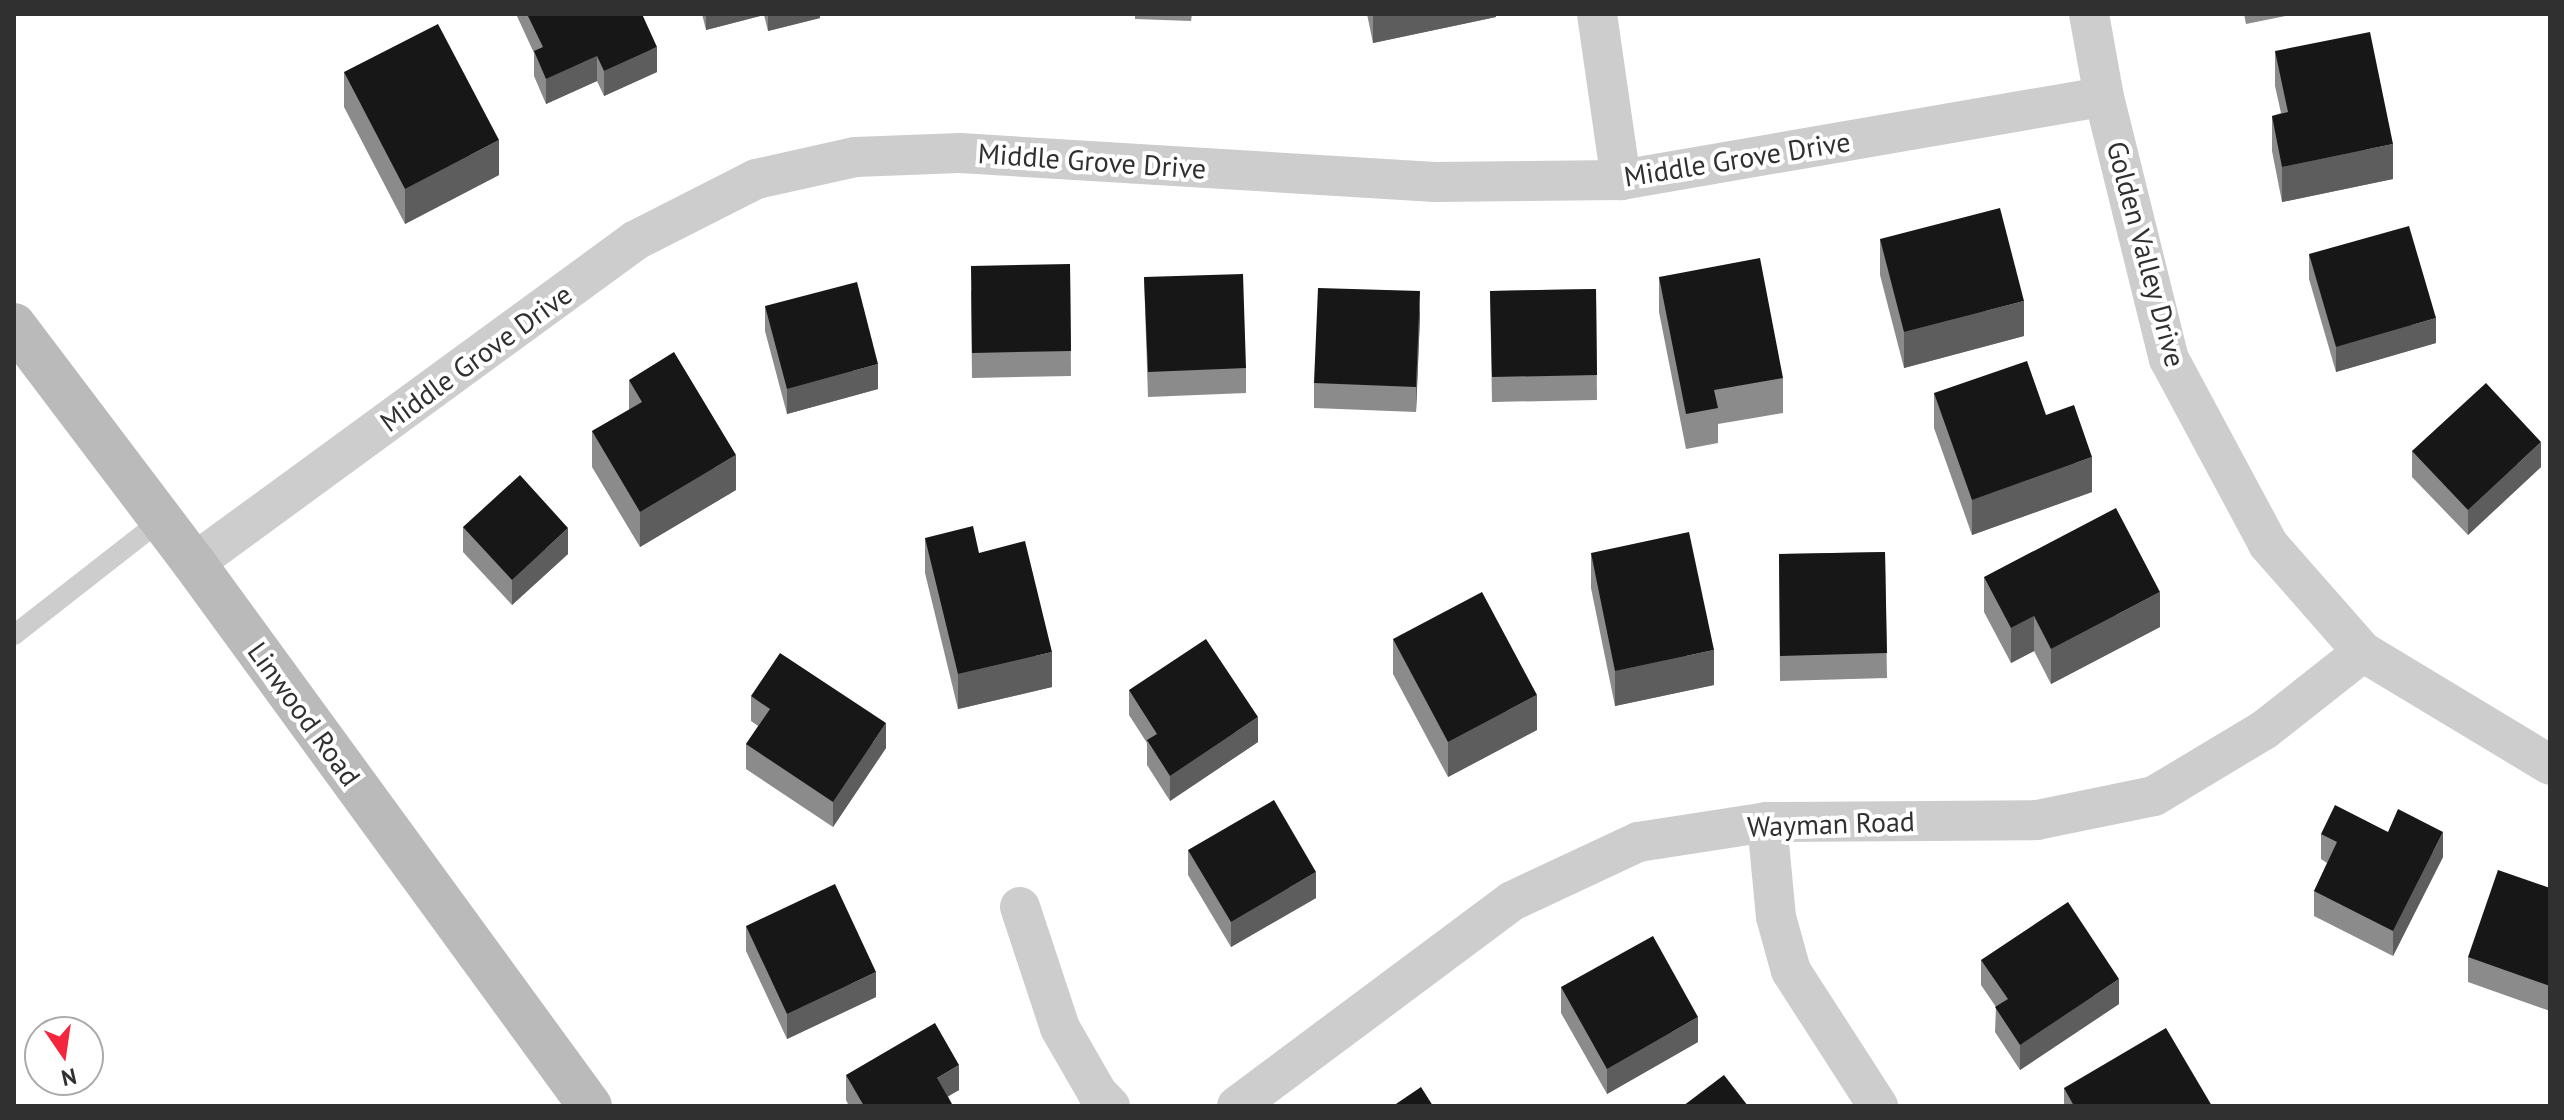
<!DOCTYPE html>
<style>
body{margin:0}
#map{position:relative;width:2564px;height:1120px;overflow:hidden;background:#fff;font-family:"PT Sans",sans-serif}
div>[style]{position:absolute}
[style*='--x']{left:calc(var(--x)*1px);top:calc(var(--y)*1px);width:calc(var(--w)*1px);rotate:calc(var(--a)*1deg)}
.lane>*{height:20px;margin:-10px;padding:0 10px;transform-origin:10px;border-radius:10px;background:#cdcdcd}
.street>*{height:40px;margin:-20px;padding:0 20px;transform-origin:20px;border-radius:20px;background:#cdcdcd}
.secondary>*{height:44px;margin:-22px;padding:0 22px;transform-origin:22px;border-radius:22px;background:#bababa}
.wall>*{inset:0;background:#8b8b8b}
.shaded-wall>*{inset:0;background:#5d5d5d}
.building>*{inset:0;background:#171717}
span{translate:-50% -50%;white-space:nowrap;text-align:center;line-height:1.15;-webkit-text-stroke:8px #fff;paint-order:stroke}
.street-label{font-size:28px;color:#303030}
.frame{position:absolute;inset:0;border:16px solid #303030;pointer-events:none}
.north{position:absolute;left:24px;top:1016px;width:80px;height:80px;box-sizing:border-box;background:#fff;border:2px solid #acacac;border-radius:50%;rotate:167deg;font-size:22px;font-weight:700;line-height:32px;text-align:center;color:#303030}
.north::after{content:'';display:block;margin:auto;width:28px;height:36px;background:#f3263d;clip-path:polygon(50% 0,100% 100%,50% 72%,0 100%)}
</style>
<div id="map">
<div class="lane">
<i style="--x:14;--y:635;--w:187;--a:-38"></i>
</div>
<div class="street">
<i style="--x:1597;--y:14;--w:168;--a:81.8"></i>
<i style="--x:2089;--y:14;--w:84;--a:79.8"></i>
<i style="--x:2104;--y:97;--w:270;--a:76.1"></i>
<i style="--x:2169;--y:359;--w:210;--a:61.8"></i>
<i style="--x:2268;--y:544;--w:144;--a:48.7"></i>
<i style="--x:2363;--y:652;--w:218;--a:31.1"></i>
<i style="--x:194;--y:563;--w:547;--a:-36.16"></i>
<i style="--x:636;--y:240;--w:135;--a:-26.9"></i>
<i style="--x:756;--y:179;--w:101;--a:-12.5"></i>
<i style="--x:855;--y:157;--w:105;--a:-2.2"></i>
<i style="--x:960;--y:153;--w:476;--a:3.5"></i>
<i style="--x:1435;--y:182;--w:186;--a:-0.6"></i>
<i style="--x:1621;--y:180;--w:490;--a:-9.8"></i>
<i style="--x:1767;--y:822;--w:95;--a:84.6"></i>
<i style="--x:1776;--y:917;--w:56;--a:74.5"></i>
<i style="--x:1791;--y:971;--w:161;--a:57.2"></i>
<i style="--x:1020;--y:907;--w:127;--a:71.7"></i>
<i style="--x:1060;--y:1028;--w:76;--a:60.1"></i>
<i style="--x:1098;--y:1094;--w:17;--a:45"></i>
<i style="--x:1237;--y:1106;--w:343;--a:-36.7"></i>
<i style="--x:1512;--y:901;--w:139;--a:-25.1"></i>
<i style="--x:1638;--y:842;--w:131;--a:-8.8"></i>
<i style="--x:1767;--y:822;--w:270;--a:-0.4"></i>
<i style="--x:2037;--y:820;--w:119;--a:-11.6"></i>
<i style="--x:2154;--y:796;--w:128;--a:-31"></i>
<i style="--x:2264;--y:730;--w:126;--a:-38.2"></i>
</div>
<div class="secondary">
<i style="--x:14;--y:325;--w:298;--a:52.9"></i>
<i style="--x:194;--y:563;--w:672;--a:53.9"></i>
</div>
<div class="wall">
<i style="clip-path:polygon(516px 14px,642px 14px,657px 72px,604px 96px,597px 81px,546px 104px,534px 76px,534px 53px)"></i>
<i style="clip-path:polygon(702px 14px,820px 14px,820px 18px,768px 31px,764px 15px,706px 30px)"></i>
<i style="clip-path:polygon(1135px 14px,1192px 14px,1191px 21px,1135px 19px)"></i>
<i style="clip-path:polygon(1367px 14px,1496px 14px,1496px 17px,1373px 43px)"></i>
<i style="clip-path:polygon(2244px 14px,2296px 14px,2246px 24px)"></i>
<i style="clip-path:polygon(2275px 51px,2393px 179px,2282px 202px,2272px 151px,2272px 116px,2281px 113px,2275px 86px)"></i>
<i style="clip-path:polygon(344px 72px,499px 175px,405px 224px,344px 107px)"></i>
<i style="clip-path:polygon(1880px 239px,2024px 336px,1904px 368px,1880px 275px)"></i>
<i style="clip-path:polygon(2309px 254px,2436px 343px,2336px 372px,2309px 279px)"></i>
<i style="clip-path:polygon(1070px 264px,1071px 376px,972px 378px,971px 291px)"></i>
<i style="clip-path:polygon(1144px 277px,1246px 368px,1246px 393px,1148px 397px)"></i>
<i style="clip-path:polygon(1659px 277px,1783px 378px,1783px 413px,1718px 424px,1718px 443px,1686px 449px,1659px 312px)"></i>
<i style="clip-path:polygon(1596px 289px,1597px 400px,1492px 402px,1490px 291px)"></i>
<i style="clip-path:polygon(765px 306px,878px 389px,787px 414px,765px 331px)"></i>
<i style="clip-path:polygon(1420px 316px,1416px 412px,1314px 408px,1314px 383px)"></i>
<i style="clip-path:polygon(629px 380px,736px 490px,640px 547px,592px 467px,592px 431px,629px 410px)"></i>
<i style="clip-path:polygon(1934px 393px,2046px 415px,2092px 492px,1972px 535px,1934px 428px)"></i>
<i style="clip-path:polygon(2412px 451px,2541px 467px,2468px 535px,2412px 477px)"></i>
<i style="clip-path:polygon(463px 527px,568px 554px,512px 605px,463px 552px)"></i>
<i style="clip-path:polygon(925px 538px,979px 553px,1052px 687px,958px 709px,925px 573px)"></i>
<i style="clip-path:polygon(1885px 552px,1887px 678px,1780px 681px,1779px 554px)"></i>
<i style="clip-path:polygon(1591px 553px,1714px 685px,1615px 706px,1591px 588px)"></i>
<i style="clip-path:polygon(1984px 577px,2160px 627px,2051px 684px,2034px 651px,2011px 663px,1984px 612px)"></i>
<i style="clip-path:polygon(1393px 639px,1537px 730px,1448px 777px,1393px 674px)"></i>
<i style="clip-path:polygon(1129px 690px,1258px 742px,1170px 801px,1147px 765px,1147px 743px,1129px 715px)"></i>
<i style="clip-path:polygon(751px 696px,886px 748px,833px 827px,746px 769px,746px 744px,758px 726px,751px 721px)"></i>
<i style="clip-path:polygon(2388px 832px,2443px 857px,2393px 956px,2314px 916px,2314px 891px,2327px 863px,2321px 859px,2321px 834px)"></i>
<i style="clip-path:polygon(1188px 850px,1316px 898px,1231px 947px,1188px 875px)"></i>
<i style="clip-path:polygon(2550px 888px,2550px 1011px,2468px 982px,2468px 957px)"></i>
<i style="clip-path:polygon(746px 926px,876px 997px,787px 1039px,746px 951px)"></i>
<i style="clip-path:polygon(1981px 960px,2119px 1004px,2020px 1070px,1995px 1032px,1996px 1007px,1981px 985px)"></i>
<i style="clip-path:polygon(1561px 987px,1698px 1042px,1607px 1094px,1561px 1013px)"></i>
<i style="clip-path:polygon(846px 1075px,959px 1090px,948px 1096px,953px 1106px,849px 1106px,846px 1100px)"></i>
<i style="clip-path:polygon(2064px 1088px,2212px 1106px,2064px 1106px)"></i>
</div>
<div class="shaded-wall">
<i style="clip-path:polygon(706px 14px,764px 14px,764px 15px,706px 30px)"></i>
<i style="clip-path:polygon(768px 14px,820px 14px,820px 18px,768px 31px)"></i>
<i style="clip-path:polygon(1373px 14px,1496px 14px,1496px 17px,1373px 43px)"></i>
<i style="clip-path:polygon(657px 47px,657px 72px,604px 96px,604px 71px)"></i>
<i style="clip-path:polygon(597px 56px,597px 81px,546px 104px,546px 79px)"></i>
<i style="clip-path:polygon(499px 140px,499px 175px,405px 224px,405px 189px)"></i>
<i style="clip-path:polygon(2393px 144px,2393px 179px,2282px 202px,2282px 167px)"></i>
<i style="clip-path:polygon(1420px 291px,1420px 316px,1416px 412px,1416px 387px)"></i>
<i style="clip-path:polygon(2024px 301px,2024px 336px,1904px 368px,1904px 332px)"></i>
<i style="clip-path:polygon(2436px 318px,2436px 343px,2336px 372px,2336px 347px)"></i>
<i style="clip-path:polygon(878px 364px,878px 389px,787px 414px,787px 389px)"></i>
<i style="clip-path:polygon(2541px 442px,2541px 467px,2468px 535px,2468px 510px)"></i>
<i style="clip-path:polygon(736px 455px,736px 490px,640px 547px,640px 512px)"></i>
<i style="clip-path:polygon(2092px 457px,2092px 492px,1972px 535px,1972px 500px)"></i>
<i style="clip-path:polygon(568px 528px,568px 554px,512px 605px,512px 580px)"></i>
<i style="clip-path:polygon(2160px 592px,2160px 627px,2051px 684px,2051px 649px)"></i>
<i style="clip-path:polygon(2034px 616px,2034px 651px,2011px 663px,2011px 628px)"></i>
<i style="clip-path:polygon(1714px 650px,1714px 685px,1615px 706px,1615px 671px)"></i>
<i style="clip-path:polygon(1052px 652px,1052px 687px,958px 709px,958px 674px)"></i>
<i style="clip-path:polygon(1537px 695px,1537px 730px,1448px 777px,1448px 742px)"></i>
<i style="clip-path:polygon(1258px 717px,1258px 742px,1170px 801px,1170px 776px)"></i>
<i style="clip-path:polygon(886px 723px,886px 748px,833px 827px,833px 802px)"></i>
<i style="clip-path:polygon(2443px 832px,2443px 857px,2393px 956px,2393px 931px)"></i>
<i style="clip-path:polygon(1316px 872px,1316px 898px,1231px 947px,1231px 922px)"></i>
<i style="clip-path:polygon(876px 972px,876px 997px,787px 1039px,787px 1014px)"></i>
<i style="clip-path:polygon(2119px 979px,2119px 1004px,2020px 1070px,2020px 1045px)"></i>
<i style="clip-path:polygon(1698px 1017px,1698px 1042px,1607px 1094px,1607px 1069px)"></i>
<i style="clip-path:polygon(959px 1065px,959px 1090px,937px 1103px,937px 1078px)"></i>
</div>
<div class="building">
<i style="clip-path:polygon(527px 14px,642px 14px,657px 47px,604px 71px,597px 56px,546px 79px,534px 51px,543px 47px)"></i>
<i style="clip-path:polygon(438px 24px,499px 140px,405px 189px,344px 72px)"></i>
<i style="clip-path:polygon(2370px 32px,2393px 144px,2282px 167px,2272px 116px,2288px 112px,2275px 51px)"></i>
<i style="clip-path:polygon(2000px 208px,2024px 301px,1904px 332px,1880px 239px)"></i>
<i style="clip-path:polygon(2409px 226px,2436px 318px,2336px 347px,2309px 254px)"></i>
<i style="clip-path:polygon(1760px 258px,1783px 378px,1714px 390px,1718px 408px,1686px 414px,1659px 277px)"></i>
<i style="clip-path:polygon(1070px 264px,1071px 351px,972px 353px,971px 266px)"></i>
<i style="clip-path:polygon(1243px 274px,1246px 368px,1148px 372px,1144px 277px)"></i>
<i style="clip-path:polygon(857px 282px,878px 364px,787px 389px,765px 306px)"></i>
<i style="clip-path:polygon(1318px 288px,1420px 291px,1416px 387px,1314px 383px)"></i>
<i style="clip-path:polygon(1596px 289px,1597px 375px,1492px 377px,1490px 291px)"></i>
<i style="clip-path:polygon(674px 352px,736px 455px,640px 512px,592px 431px,642px 402px,629px 380px)"></i>
<i style="clip-path:polygon(2027px 361px,2046px 415px,2074px 405px,2092px 457px,1972px 500px,1934px 393px)"></i>
<i style="clip-path:polygon(2486px 383px,2541px 442px,2468px 510px,2412px 451px)"></i>
<i style="clip-path:polygon(520px 475px,568px 528px,512px 580px,463px 527px)"></i>
<i style="clip-path:polygon(2116px 508px,2160px 592px,2051px 649px,2034px 616px,2011px 628px,1984px 577px)"></i>
<i style="clip-path:polygon(973px 526px,979px 553px,1025px 541px,1052px 652px,958px 674px,925px 538px)"></i>
<i style="clip-path:polygon(1689px 532px,1714px 650px,1615px 671px,1591px 553px)"></i>
<i style="clip-path:polygon(1885px 552px,1887px 653px,1780px 656px,1779px 554px)"></i>
<i style="clip-path:polygon(1482px 592px,1537px 695px,1448px 742px,1393px 639px)"></i>
<i style="clip-path:polygon(1206px 639px,1258px 717px,1170px 776px,1147px 740px,1157px 734px,1129px 690px)"></i>
<i style="clip-path:polygon(780px 653px,886px 723px,833px 802px,746px 744px,770px 709px,751px 696px)"></i>
<i style="clip-path:polygon(1274px 800px,1316px 872px,1231px 922px,1188px 850px)"></i>
<i style="clip-path:polygon(2335px 805px,2388px 832px,2398px 809px,2443px 832px,2393px 931px,2314px 891px,2337px 842px,2321px 834px)"></i>
<i style="clip-path:polygon(2498px 870px,2550px 888px,2550px 986px,2468px 957px)"></i>
<i style="clip-path:polygon(835px 884px,876px 972px,787px 1014px,746px 926px)"></i>
<i style="clip-path:polygon(2068px 902px,2119px 979px,2020px 1045px,1995px 1007px,2008px 999px,1981px 960px)"></i>
<i style="clip-path:polygon(1653px 936px,1698px 1017px,1607px 1069px,1561px 987px)"></i>
<i style="clip-path:polygon(935px 1023px,959px 1065px,937px 1078px,953px 1106px,864px 1106px,846px 1075px)"></i>
<i style="clip-path:polygon(2166px 1028px,2212px 1106px,2074px 1106px,2064px 1088px)"></i>
<i style="clip-path:polygon(1724px 1075px,1748px 1106px,1683px 1106px)"></i>
<i style="clip-path:polygon(1421px 1087px,1433px 1106px,1393px 1106px)"></i>
</div>
<div class="street-label">
<span style="left:1737px;top:159px;rotate:-9deg">Middle Grove Drive</span>
<span style="left:1092px;top:161px;rotate:4deg">Middle Grove Drive</span>
<span style="left:2146px;top:254px;rotate:75deg">Golden Valley Drive</span>
<span style="left:476px;top:358px;rotate:-36deg">Middle Grove Drive</span>
<span style="left:304px;top:714px;rotate:54deg">Linwood Road</span>
<span style="left:1831px;top:824px;rotate:-2deg">Wayman Road</span>
</div>
<div class="frame"></div>
<div class="north">N</div>
</div>
